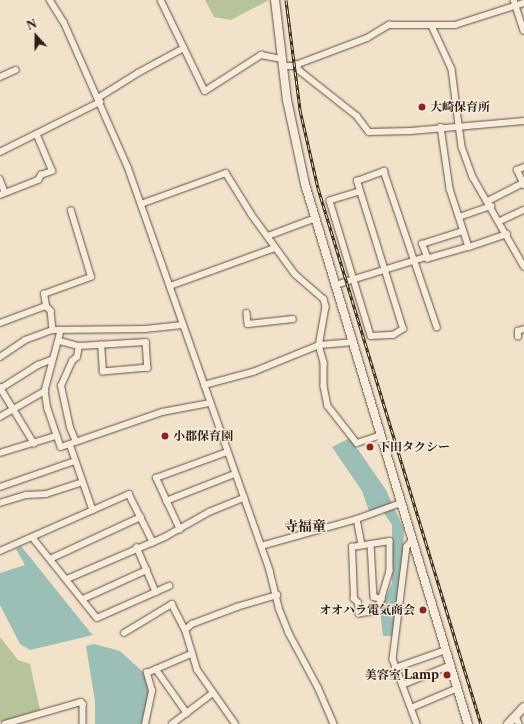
<!DOCTYPE html>
<meta charset="utf-8">
<style>
body{margin:0}
#map{position:relative;width:524px;height:724px;overflow:hidden;background:#f2e2c9;font-family:"Libre Caslon Text","Noto Serif JP",serif}
div>[style]{position:absolute}
[style*='--x']{left:calc(var(--x)*1px);top:calc(var(--y)*1px);width:calc(var(--w)*1px);rotate:calc(var(--a)*1deg)}
.green>*{inset:0;background:#b7c499}
.water>*{inset:0;background:#9bbeb6}
.roads{filter:drop-shadow(0 0 1px #5e5043) drop-shadow(0 0 1px #5e5043)}
.street>*{height:5.5px;margin:-2.75px;padding:0 2.75px;transform-origin:2.75px;border-radius:2.75px;background:#f7ecdc}
.secondary>*{height:8px;margin:-4px;padding:0 4px;transform-origin:4px;border-radius:4px;background:#f7ecdc}
.rail>*{height:3px;margin-top:-1.5px;transform-origin:0;background:repeating-linear-gradient(90deg,#f7ecdc 0 4.5px,#2c2016 0 9px);box-sizing:border-box;border-block:1px solid #2c2016}
.dots>*{width:11px;height:11px;translate:-50% -50%;box-sizing:border-box;border:2px solid #f7ecdc;border-radius:50%}
span{translate:-50% -50%;white-space:nowrap;text-align:center;line-height:1.15;-webkit-text-stroke:3px #f7ecdc;paint-order:stroke}
.poi-label{font-size:12px;color:#2c2016;font-weight:700}
.left{translate:0 -50%;text-align:left}
.right{translate:-100% -50%;text-align:right}
.quarter-label{font-size:14px;color:#2c2016;font-weight:700}
.north{position:absolute;left:16px;top:16px;width:40px;height:40px;-webkit-text-stroke:3px #f7ecdc;paint-order:stroke;rotate:339deg;font-size:11px;font-weight:700;line-height:16px;text-align:center;color:#2c2016}
.north::after{content:'';display:block;margin:auto;width:14px;height:18px;background:#2c2016;clip-path:polygon(50% 0,100% 100%,50% 72%,0 100%)}
</style>
<div id="map">
<div class="green">
<i style="clip-path:polygon(205px 0,269px 0,231px 20px,214px 17px)"></i>
<i style="clip-path:polygon(0 637px,18px 660px,30px 664px,40px 710px,0 722px)"></i>
</div>
<div class="water">
<i style="clip-path:polygon(350px 438px,386px 490px,404px 529px,403px 559px,394px 636px,383px 636px,380px 611px,392px 583px,392px 525px,380px 507px,369px 511px,362px 491px,332px 447px)"></i>
<i style="clip-path:polygon(21px 546px,90px 632px,93px 635px,30px 650px,20px 644px,0 605px,0 573px,25px 565px,16px 549px)"></i>
<i style="clip-path:polygon(94px 644px,120px 651px,145px 674px,149px 691px,143px 724px,95px 724px,95px 701px,86px 646px)"></i>
</div>
<div class="roads">
<div class="street">
<i style="--x:50;--y:0;--w:26;--a:58"></i>
<i style="--x:64;--y:22;--w:158;--a:66.2"></i>
<i style="--x:128;--y:167;--w:428;--a:70.6"></i>
<i style="--x:270;--y:571;--w:38;--a:76"></i>
<i style="--x:279;--y:608;--w:27;--a:68"></i>
<i style="--x:289;--y:633;--w:61;--a:61.8"></i>
<i style="--x:318;--y:687;--w:40;--a:66.6"></i>
<i style="--x:161;--y:0;--w:101;--a:64.2"></i>
<i style="--x:205;--y:91;--w:67;--a:-32.7"></i>
<i style="--x:261;--y:55;--w:20;--a:11"></i>
<i style="--x:514;--y:0;--w:32;--a:72"></i>
<i style="--x:432;--y:26;--w:47;--a:65.1"></i>
<i style="--x:452;--y:69;--w:56;--a:82.9"></i>
<i style="--x:296;--y:64;--w:8;--a:60"></i>
<i style="--x:300;--y:71;--w:73;--a:38.3"></i>
<i style="--x:357;--y:116;--w:20;--a:53"></i>
<i style="--x:369;--y:132;--w:42;--a:-1.4"></i>
<i style="--x:411;--y:131;--w:113;--a:-5.1"></i>
<i style="--x:282;--y:66;--w:11;--a:0"></i>
<i style="--x:293;--y:66;--w:79;--a:-20.7"></i>
<i style="--x:367;--y:38;--w:26;--a:-31"></i>
<i style="--x:389;--y:25;--w:66;--a:0"></i>
<i style="--x:455;--y:25;--w:72;--a:-17.7"></i>
<i style="--x:0;--y:77;--w:17;--a:-24"></i>
<i style="--x:98;--y:98;--w:47;--a:-32"></i>
<i style="--x:138;--y:73;--w:52;--a:-28.5"></i>
<i style="--x:459;--y:125;--w:22;--a:82"></i>
<i style="--x:462;--y:147;--w:32;--a:70"></i>
<i style="--x:473;--y:177;--w:103;--a:60.2"></i>
<i style="--x:441;--y:127;--w:63;--a:81.7"></i>
<i style="--x:450;--y:189;--w:61;--a:71.9"></i>
<i style="--x:469;--y:247;--w:43;--a:163.7"></i>
<i style="--x:428;--y:259;--w:16;--a:-112"></i>
<i style="--x:422;--y:244;--w:43;--a:-17.6"></i>
<i style="--x:0;--y:152;--w:112;--a:-26.6"></i>
<i style="--x:0;--y:179;--w:14;--a:69"></i>
<i style="--x:523;--y:183;--w:14;--a:-115"></i>
<i style="--x:517;--y:170;--w:8;--a:-23"></i>
<i style="--x:359;--y:192;--w:30;--a:163"></i>
<i style="--x:330;--y:201;--w:141;--a:73.1"></i>
<i style="--x:371;--y:336;--w:22;--a:-3"></i>
<i style="--x:393;--y:335;--w:12;--a:-31"></i>
<i style="--x:403;--y:329;--w:155;--a:-107.3"></i>
<i style="--x:357;--y:181;--w:29;--a:-20"></i>
<i style="--x:384;--y:171;--w:165;--a:71.2"></i>
<i style="--x:0;--y:195;--w:41;--a:-21.5"></i>
<i style="--x:38;--y:180;--w:6;--a:-59"></i>
<i style="--x:41;--y:175;--w:12;--a:-20"></i>
<i style="--x:52;--y:171;--w:39;--a:-113"></i>
<i style="--x:488;--y:201;--w:39;--a:-27"></i>
<i style="--x:523;--y:183;--w:2;--a:63"></i>
<i style="--x:141;--y:204;--w:90;--a:-20"></i>
<i style="--x:226;--y:173;--w:49;--a:58.2"></i>
<i style="--x:252;--y:215;--w:73;--a:53.9"></i>
<i style="--x:295;--y:274;--w:38;--a:41"></i>
<i style="--x:324;--y:299;--w:8;--a:76"></i>
<i style="--x:326;--y:307;--w:39;--a:100"></i>
<i style="--x:319;--y:345;--w:19;--a:74"></i>
<i style="--x:324;--y:363;--w:23;--a:90"></i>
<i style="--x:324;--y:386;--w:20;--a:79"></i>
<i style="--x:328;--y:406;--w:47;--a:51.9"></i>
<i style="--x:357;--y:443;--w:25;--a:-18"></i>
<i style="--x:459;--y:217;--w:34;--a:-19"></i>
<i style="--x:500;--y:221;--w:26;--a:-25"></i>
<i style="--x:268;--y:236;--w:51;--a:-20.6"></i>
<i style="--x:469;--y:247;--w:40;--a:-18.9"></i>
<i style="--x:336;--y:285;--w:94;--a:-17.3"></i>
<i style="--x:170;--y:286;--w:112;--a:-19.9"></i>
<i style="--x:46;--y:306;--w:12;--a:-99"></i>
<i style="--x:44;--y:294;--w:50;--a:-19.9"></i>
<i style="--x:91;--y:277;--w:69;--a:-106.9"></i>
<i style="--x:247;--y:313;--w:11;--a:85"></i>
<i style="--x:248;--y:324;--w:45;--a:-6.3"></i>
<i style="--x:0;--y:323;--w:49;--a:-20.3"></i>
<i style="--x:46;--y:306;--w:7;--a:45"></i>
<i style="--x:51;--y:311;--w:19;--a:84"></i>
<i style="--x:61;--y:331;--w:62;--a:104.9"></i>
<i style="--x:45;--y:391;--w:18;--a:81"></i>
<i style="--x:48;--y:409;--w:40;--a:71.1"></i>
<i style="--x:61;--y:447;--w:107;--a:-19.1"></i>
<i style="--x:162;--y:412;--w:49;--a:-10.6"></i>
<i style="--x:518;--y:337;--w:6;--a:-90"></i>
<i style="--x:518;--y:331;--w:6;--a:-18"></i>
<i style="--x:60;--y:341;--w:20;--a:15"></i>
<i style="--x:79;--y:346;--w:67;--a:-3.4"></i>
<i style="--x:146;--y:342;--w:26;--a:86"></i>
<i style="--x:148;--y:368;--w:45;--a:174.9"></i>
<i style="--x:103;--y:372;--w:27;--a:-94"></i>
<i style="--x:0;--y:357;--w:30;--a:-34"></i>
<i style="--x:25;--y:340;--w:30;--a:-20"></i>
<i style="--x:53;--y:330;--w:92;--a:-0.6"></i>
<i style="--x:145;--y:329;--w:38;--a:-6"></i>
<i style="--x:204;--y:385;--w:51;--a:-14.9"></i>
<i style="--x:253;--y:372;--w:71;--a:-22.2"></i>
<i style="--x:319;--y:345;--w:35;--a:-5"></i>
<i style="--x:0;--y:387;--w:66;--a:58.7"></i>
<i style="--x:0;--y:389;--w:45;--a:-32.3"></i>
<i style="--x:38;--y:365;--w:14;--a:-21"></i>
<i style="--x:0;--y:417;--w:52;--a:-30"></i>
<i style="--x:76;--y:442;--w:15;--a:-113"></i>
<i style="--x:70;--y:428;--w:43;--a:-102.1"></i>
<i style="--x:61;--y:386;--w:27;--a:-66"></i>
<i style="--x:72;--y:361;--w:6;--a:-39"></i>
<i style="--x:77;--y:357;--w:11;--a:-80"></i>
<i style="--x:70;--y:444;--w:70;--a:70.8"></i>
<i style="--x:0;--y:453;--w:59;--a:-16.9"></i>
<i style="--x:0;--y:487;--w:79;--a:-19.1"></i>
<i style="--x:166;--y:501;--w:74;--a:-21.4"></i>
<i style="--x:0;--y:503;--w:28;--a:-17"></i>
<i style="--x:27;--y:495;--w:19;--a:-3"></i>
<i style="--x:46;--y:494;--w:38;--a:-18"></i>
<i style="--x:357;--y:519;--w:26;--a:79"></i>
<i style="--x:180;--y:530;--w:57;--a:-114.8"></i>
<i style="--x:156;--y:478;--w:76;--a:-20.1"></i>
<i style="--x:33;--y:538;--w:102;--a:51.3"></i>
<i style="--x:97;--y:618;--w:79;--a:-24"></i>
<i style="--x:413;--y:540;--w:9;--a:131"></i>
<i style="--x:407;--y:547;--w:113;--a:97.1"></i>
<i style="--x:393;--y:659;--w:69;--a:69.7"></i>
<i style="--x:390;--y:541;--w:30;--a:90"></i>
<i style="--x:390;--y:571;--w:42;--a:106.7"></i>
<i style="--x:378;--y:611;--w:19;--a:171"></i>
<i style="--x:359;--y:614;--w:11;--a:-95"></i>
<i style="--x:358;--y:603;--w:6;--a:-135"></i>
<i style="--x:354;--y:599;--w:52;--a:-92.2"></i>
<i style="--x:352;--y:547;--w:38;--a:-9"></i>
<i style="--x:371;--y:544;--w:53;--a:86.8"></i>
<i style="--x:374;--y:597;--w:8;--a:14"></i>
<i style="--x:261;--y:546;--w:100;--a:-15.7"></i>
<i style="--x:357;--y:519;--w:47;--a:-20"></i>
<i style="--x:137;--y:547;--w:49;--a:67.1"></i>
<i style="--x:0;--y:551;--w:141;--a:-23.8"></i>
<i style="--x:129;--y:494;--w:54;--a:63.4"></i>
<i style="--x:50;--y:559;--w:100;--a:-24.8"></i>
<i style="--x:67;--y:579;--w:107;--a:-23.2"></i>
<i style="--x:165;--y:537;--w:51;--a:-29.6"></i>
<i style="--x:209;--y:512;--w:38;--a:-22"></i>
<i style="--x:83;--y:599;--w:70;--a:-24.4"></i>
<i style="--x:124;--y:633;--w:56;--a:-31.1"></i>
<i style="--x:172;--y:604;--w:29;--a:63"></i>
<i style="--x:395;--y:668;--w:54;--a:-19.4"></i>
<i style="--x:156;--y:669;--w:54;--a:54.8"></i>
<i style="--x:402;--y:685;--w:53;--a:-22.2"></i>
<i style="--x:411;--y:708;--w:51;--a:-23.1"></i>
<i style="--x:516;--y:716;--w:9;--a:69"></i>
<i style="--x:5;--y:724;--w:79;--a:-16.1"></i>
<i style="--x:81;--y:702;--w:3;--a:45"></i>
<i style="--x:83;--y:704;--w:20;--a:90"></i>
<i style="--x:145;--y:724;--w:34;--a:-78"></i>
<i style="--x:152;--y:691;--w:19;--a:-106"></i>
<i style="--x:147;--y:673;--w:48;--a:-23.4"></i>
<i style="--x:172;--y:724;--w:51;--a:-37.1"></i>
<i style="--x:235;--y:724;--w:66;--a:-125.1"></i>
<i style="--x:197;--y:670;--w:42;--a:-106.7"></i>
<i style="--x:185;--y:630;--w:9;--a:-41"></i>
<i style="--x:192;--y:624;--w:48;--a:-20.7"></i>
<i style="--x:237;--y:607;--w:42;--a:-16.7"></i>
</div>
<div class="secondary">
<i style="--x:275;--y:0;--w:101;--a:83.2"></i>
<i style="--x:287;--y:100;--w:86;--a:77.9"></i>
<i style="--x:305;--y:184;--w:564;--a:73.2"></i>
<i style="--x:508;--y:724;--w:23;--a:-47"></i>
</div>
</div>
<div class="rail">
<i style="--x:286;--y:0;--w:111;--a:82.7"></i>
<i style="--x:300;--y:110;--w:80;--a:77"></i>
<i style="--x:318;--y:188;--w:560;--a:73.09"></i>
</div>
<div class="dots">
<i style="left:422px;top:107px;background:#8f2418"></i>
<i style="left:165px;top:436px;background:#8f2418"></i>
<i style="left:370px;top:447px;background:#8f2418"></i>
<i style="left:423px;top:610px;background:#8f2418"></i>
<i style="left:447px;top:675px;background:#8f2418"></i>
</div>
<div class="poi-label">
<span class="left" style="left:430px;top:107px">大崎保育所</span>
<span class="left" style="left:173px;top:436px">小郡保育園</span>
<span class="left" style="left:378px;top:447px">下田タクシー</span>
<span class="right" style="left:415px;top:610px">オオハラ電気商会</span>
<span class="right" style="left:439px;top:675px">美容室 Lamp</span>
</div>
<div class="quarter-label">
<span style="left:305px;top:526px">寺福童</span>
</div>
<div class="north">N</div>
</div>
